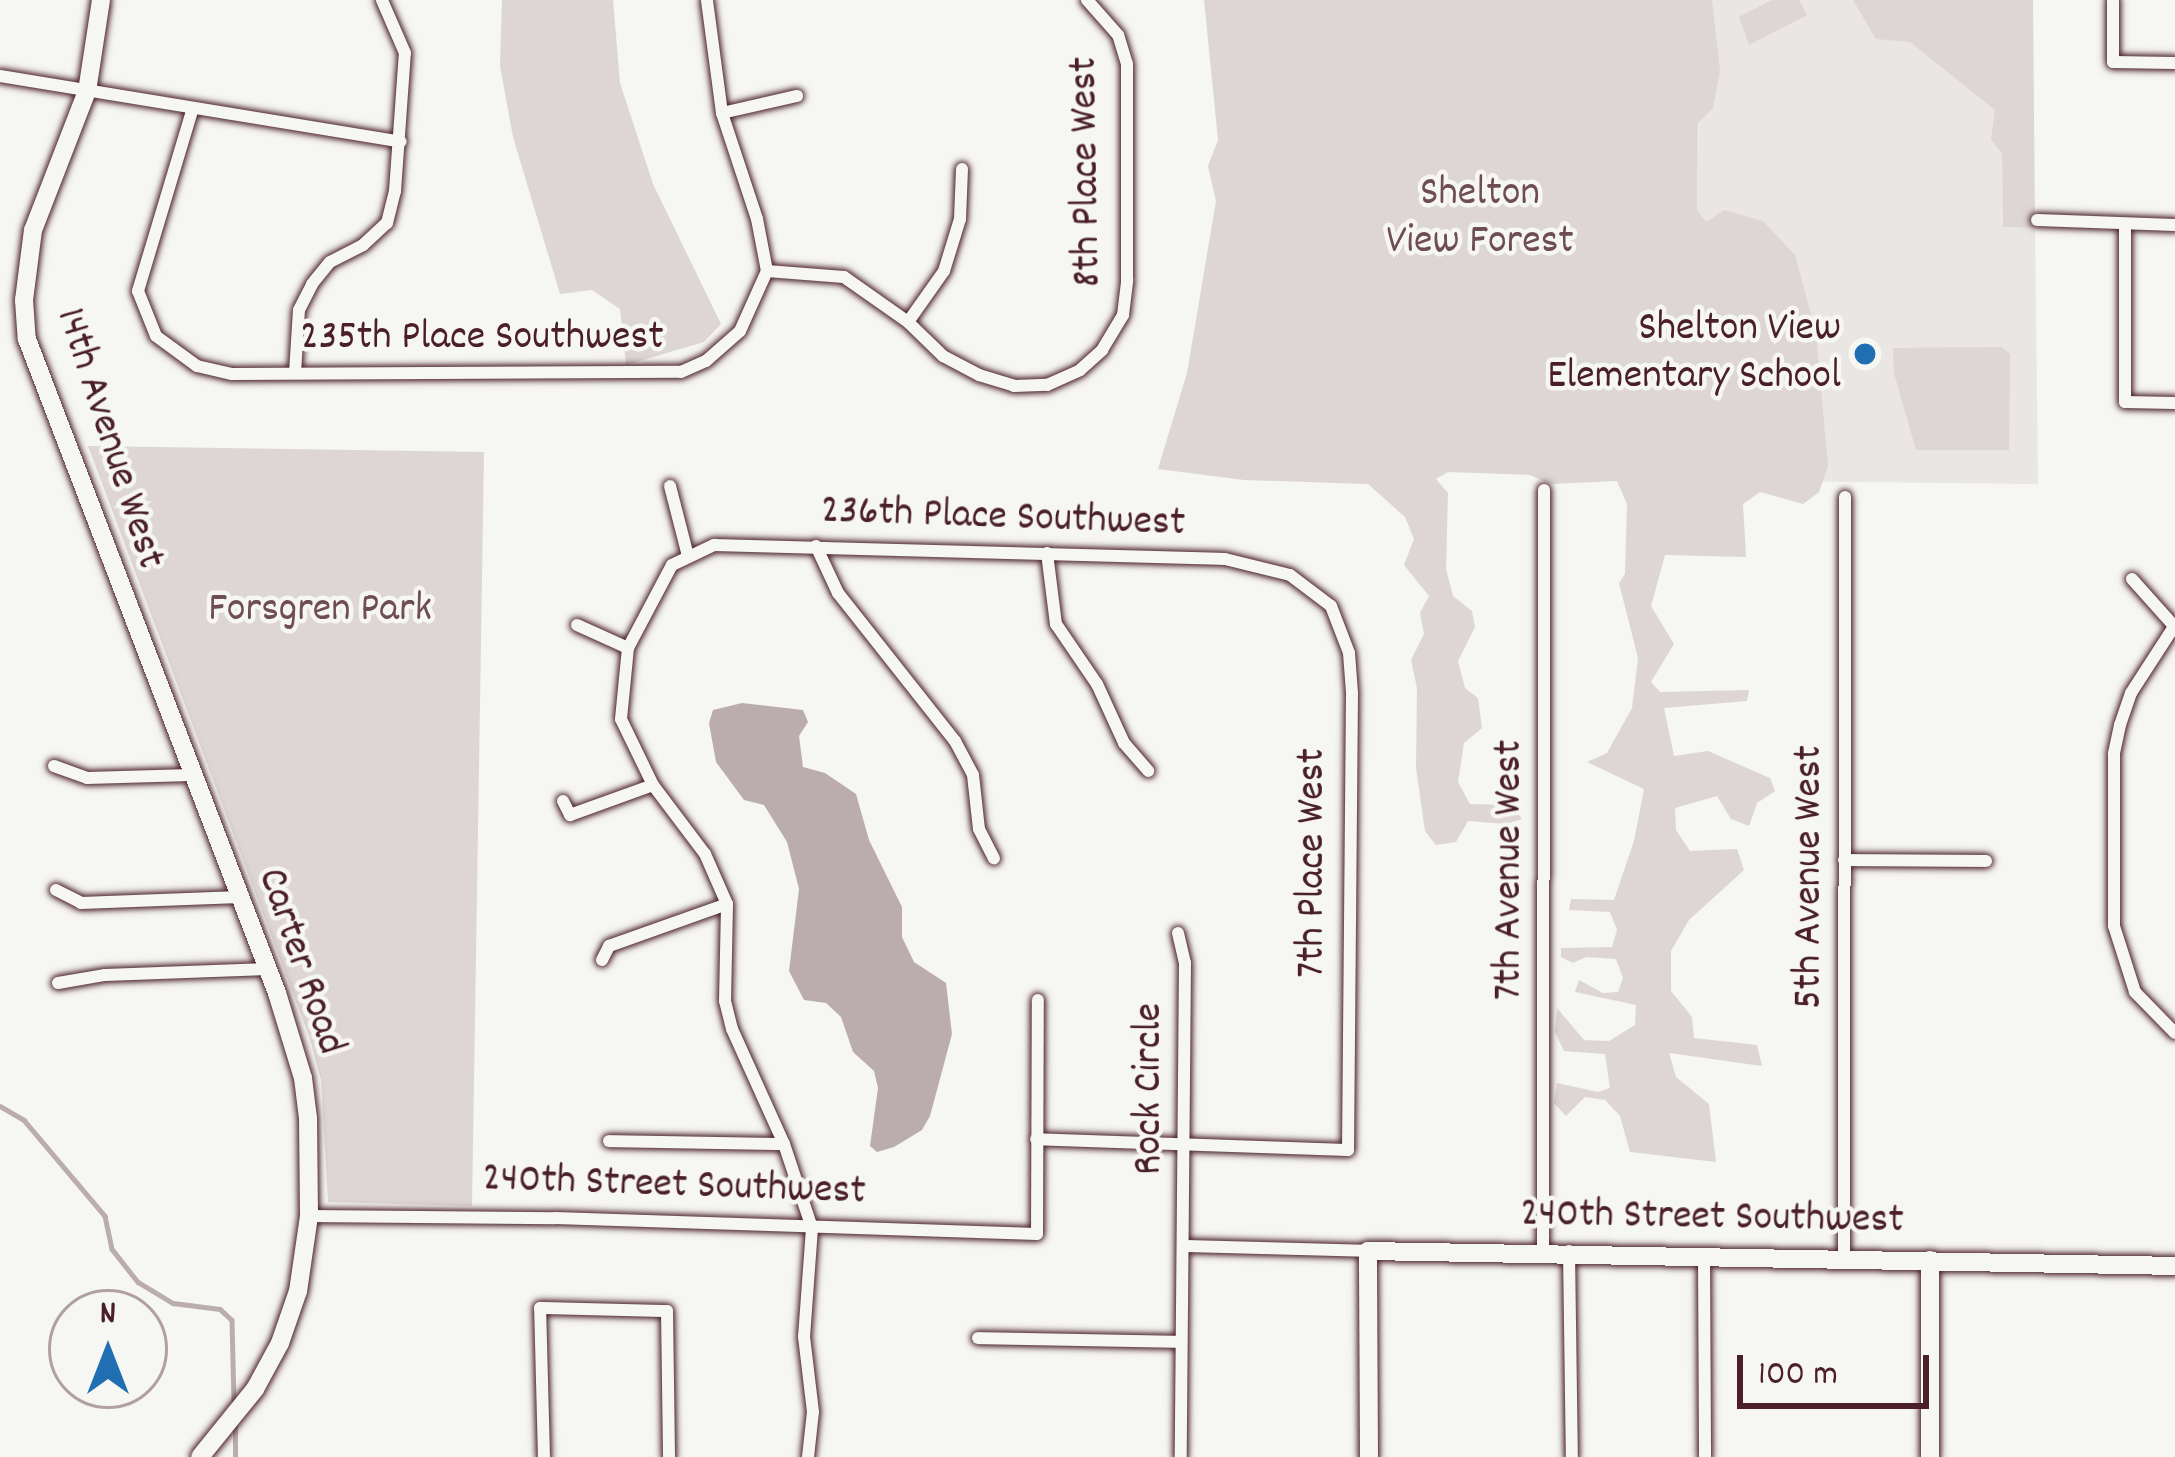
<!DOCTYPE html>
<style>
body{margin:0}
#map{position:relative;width:2175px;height:1457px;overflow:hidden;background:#f6f6f2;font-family:Dekko,sans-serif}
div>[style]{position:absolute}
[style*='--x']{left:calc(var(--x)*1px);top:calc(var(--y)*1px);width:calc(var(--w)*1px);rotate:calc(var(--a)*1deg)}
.built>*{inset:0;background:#e9e6e3}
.green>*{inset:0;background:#ddd6d5}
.water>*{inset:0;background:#bbadae}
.stream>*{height:4.5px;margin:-2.25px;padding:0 2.25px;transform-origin:2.25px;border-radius:2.25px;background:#bbadae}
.roads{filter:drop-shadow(0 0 3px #4a1f2b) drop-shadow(0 0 3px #4a1f2b)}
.street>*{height:12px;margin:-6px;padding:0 6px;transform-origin:6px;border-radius:6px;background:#f6f6f2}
.secondary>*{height:18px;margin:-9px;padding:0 9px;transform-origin:9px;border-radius:9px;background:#f6f6f2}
.dots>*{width:33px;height:33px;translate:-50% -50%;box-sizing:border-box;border:6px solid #f6f6f2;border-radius:50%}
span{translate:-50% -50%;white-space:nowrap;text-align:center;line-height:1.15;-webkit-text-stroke:9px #f6f6f2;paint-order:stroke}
.street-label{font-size:42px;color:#4a1f2b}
.park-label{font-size:42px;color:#6f4d56}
.poi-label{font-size:42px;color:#4a1f2b}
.right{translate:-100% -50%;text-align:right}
.north{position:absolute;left:48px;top:1289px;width:120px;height:120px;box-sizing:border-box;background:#f6f6f2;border:3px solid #b1a0a2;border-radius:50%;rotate:0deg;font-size:33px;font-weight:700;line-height:48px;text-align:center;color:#4a1f2b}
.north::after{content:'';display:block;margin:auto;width:42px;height:54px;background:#1f6fb2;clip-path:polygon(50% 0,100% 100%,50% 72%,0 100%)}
.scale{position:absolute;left:1737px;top:1355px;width:192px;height:54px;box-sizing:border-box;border:6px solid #4a1f2b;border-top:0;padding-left:15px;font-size:36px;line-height:42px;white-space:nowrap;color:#4a1f2b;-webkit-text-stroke:9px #f6f6f2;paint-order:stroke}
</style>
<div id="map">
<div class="built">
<i style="clip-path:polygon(1701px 0,2000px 0,2003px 227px,2035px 228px,2038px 484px,1692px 480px)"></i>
</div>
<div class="green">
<i style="clip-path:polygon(502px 0,613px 0,620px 83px,653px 184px,721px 324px,704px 342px,626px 365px,620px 309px,592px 290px,560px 294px,513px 137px,500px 66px)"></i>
<i style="clip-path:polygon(1204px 0,1712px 0,1720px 70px,1713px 108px,1698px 123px,1697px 210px,1706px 222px,1724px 210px,1763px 221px,1795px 255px,1816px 333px,1828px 466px,1819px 492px,1803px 504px,1760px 492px,1743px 504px,1746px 557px,1665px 555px,1651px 606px,1674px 644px,1651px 682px,1660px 692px,1749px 690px,1747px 701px,1664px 708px,1674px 756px,1708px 751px,1770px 778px,1775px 791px,1757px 803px,1749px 826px,1731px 819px,1717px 796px,1675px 808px,1676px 830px,1690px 851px,1737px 849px,1744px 870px,1689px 920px,1671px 951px,1671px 991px,1692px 1017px,1694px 1038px,1757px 1045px,1762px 1066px,1669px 1053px,1676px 1077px,1709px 1104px,1716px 1162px,1630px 1152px,1620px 1116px,1605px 1100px,1585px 1097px,1566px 1116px,1554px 1103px,1557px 1083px,1598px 1092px,1610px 1088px,1605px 1054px,1564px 1051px,1555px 1032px,1557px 1008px,1584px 1040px,1609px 1041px,1635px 1025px,1636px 1005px,1575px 992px,1579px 980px,1603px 993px,1618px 992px,1623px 978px,1616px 959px,1586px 957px,1573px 963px,1561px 957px,1561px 948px,1612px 947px,1617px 930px,1610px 912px,1569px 910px,1571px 899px,1614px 900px,1634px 841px,1644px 789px,1587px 762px,1607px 753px,1632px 708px,1638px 658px,1619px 583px,1625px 574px,1627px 504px,1617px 481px,1551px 484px,1530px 475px,1448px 472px,1436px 479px,1448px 493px,1446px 569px,1453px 596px,1472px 611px,1475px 627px,1458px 661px,1465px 688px,1478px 698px,1482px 728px,1464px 743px,1458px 782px,1470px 804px,1512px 805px,1522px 819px,1506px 824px,1468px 821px,1456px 842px,1436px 845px,1425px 831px,1416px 768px,1417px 688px,1411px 660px,1424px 634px,1420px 613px,1429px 596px,1404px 565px,1414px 539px,1405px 517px,1368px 484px,1244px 480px,1158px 469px,1187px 373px,1216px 201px,1208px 166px,1218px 140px)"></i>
<i style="clip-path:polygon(1772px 0,1799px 0,1807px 15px,1749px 45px,1739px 17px)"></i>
<i style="clip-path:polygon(1853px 0,2033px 0,2035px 228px,2003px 227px,2002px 153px,1991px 140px,1995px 110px,1910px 42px,1876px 39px)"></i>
<i style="clip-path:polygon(2002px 347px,2010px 354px,2009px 450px,1916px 450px,1894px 373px,1893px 348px)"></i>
<i style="clip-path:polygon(88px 446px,484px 452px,472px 1206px,328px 1202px,321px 1080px,309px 1036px)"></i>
</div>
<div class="water">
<i style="clip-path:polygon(742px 703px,803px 710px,808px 722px,799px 736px,803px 767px,825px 773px,856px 794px,869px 840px,902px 907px,902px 937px,914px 962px,946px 983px,952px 1034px,930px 1116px,922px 1130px,894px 1147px,877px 1152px,870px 1146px,878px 1088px,874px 1071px,853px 1052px,841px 1017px,826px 1003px,804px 1000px,789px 971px,799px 889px,787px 842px,764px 805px,744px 800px,716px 762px,709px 723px,713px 710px)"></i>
</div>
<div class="stream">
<i style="--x:0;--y:1106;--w:28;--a:30"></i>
<i style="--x:24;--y:1120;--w:126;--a:49.8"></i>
<i style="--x:105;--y:1216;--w:34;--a:78"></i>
<i style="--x:112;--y:1249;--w:42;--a:51.8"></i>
<i style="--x:138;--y:1282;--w:41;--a:31"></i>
<i style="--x:173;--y:1303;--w:47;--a:7.3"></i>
<i style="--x:220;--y:1309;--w:16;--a:43"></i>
<i style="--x:232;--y:1320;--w:81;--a:88.6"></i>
<i style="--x:235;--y:1457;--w:33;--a:-90"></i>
</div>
<div class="roads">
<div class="street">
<i style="--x:2113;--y:0;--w:62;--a:90"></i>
<i style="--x:2113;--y:62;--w:62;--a:0.9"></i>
<i style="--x:0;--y:76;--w:406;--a:9.3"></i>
<i style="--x:192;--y:111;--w:188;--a:106.7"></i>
<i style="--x:138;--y:291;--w:48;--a:68.2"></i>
<i style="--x:156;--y:336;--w:51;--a:36.2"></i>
<i style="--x:197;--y:366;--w:36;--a:13"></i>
<i style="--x:232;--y:374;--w:449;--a:-0.3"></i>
<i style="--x:681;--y:372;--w:27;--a:-24"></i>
<i style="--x:706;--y:361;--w:45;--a:-41.4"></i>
<i style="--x:740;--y:331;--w:66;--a:-65.8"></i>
<i style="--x:767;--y:271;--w:53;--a:-100.9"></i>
<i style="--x:757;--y:219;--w:112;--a:-108.3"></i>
<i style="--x:722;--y:113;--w:114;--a:-97.6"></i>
<i style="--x:722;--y:113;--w:77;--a:-12.8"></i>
<i style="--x:2037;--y:220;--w:138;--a:2.1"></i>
<i style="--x:2125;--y:224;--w:178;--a:90"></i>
<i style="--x:2125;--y:402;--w:50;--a:1.1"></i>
<i style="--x:767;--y:271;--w:77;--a:4.5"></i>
<i style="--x:844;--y:277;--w:78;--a:35.1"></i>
<i style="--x:908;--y:322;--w:49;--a:44.2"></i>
<i style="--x:943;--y:356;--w:41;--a:27.8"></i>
<i style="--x:979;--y:375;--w:37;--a:17"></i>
<i style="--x:1014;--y:386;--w:33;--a:-2"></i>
<i style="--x:1047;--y:385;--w:36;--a:-24"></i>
<i style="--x:1080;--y:370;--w:30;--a:-42"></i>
<i style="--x:1102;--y:350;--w:41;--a:-59"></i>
<i style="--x:1123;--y:315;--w:35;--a:-83"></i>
<i style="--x:1127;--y:280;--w:216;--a:-90"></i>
<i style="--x:1127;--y:64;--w:30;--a:-107"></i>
<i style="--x:1118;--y:35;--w:47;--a:-131.5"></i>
<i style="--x:908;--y:322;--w:62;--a:-54.8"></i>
<i style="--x:944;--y:271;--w:54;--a:-72.9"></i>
<i style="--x:960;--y:219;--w:50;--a:-87.7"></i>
<i style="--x:295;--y:373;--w:63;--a:-86.4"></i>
<i style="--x:299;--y:310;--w:29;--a:-63"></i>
<i style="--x:312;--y:284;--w:28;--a:-51"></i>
<i style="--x:330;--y:262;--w:37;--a:-27"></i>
<i style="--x:363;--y:245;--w:33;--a:-43"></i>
<i style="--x:387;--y:223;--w:33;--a:-76"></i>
<i style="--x:395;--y:191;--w:138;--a:-85.9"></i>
<i style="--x:405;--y:53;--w:58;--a:-113.5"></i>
<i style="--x:670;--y:486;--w:72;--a:75.6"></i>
<i style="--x:816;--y:546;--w:52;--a:64.9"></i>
<i style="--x:838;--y:593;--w:189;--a:51.7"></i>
<i style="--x:955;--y:741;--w:38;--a:62"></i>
<i style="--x:973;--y:775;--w:54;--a:83.7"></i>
<i style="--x:979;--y:829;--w:33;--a:63"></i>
<i style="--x:1047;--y:553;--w:72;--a:82.8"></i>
<i style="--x:1056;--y:624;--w:73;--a:55.7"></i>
<i style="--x:1097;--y:684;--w:65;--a:65.4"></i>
<i style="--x:1124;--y:743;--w:37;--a:49"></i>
<i style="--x:2132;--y:579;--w:63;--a:48.2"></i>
<i style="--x:577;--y:625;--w:56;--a:24.3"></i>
<i style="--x:2175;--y:625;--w:81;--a:122.9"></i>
<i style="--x:2131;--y:693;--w:34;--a:109"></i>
<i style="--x:2120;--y:725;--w:30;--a:102"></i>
<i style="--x:2114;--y:754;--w:172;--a:90"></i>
<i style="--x:2114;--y:926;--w:69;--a:72.3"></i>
<i style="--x:2135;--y:992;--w:57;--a:45.7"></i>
<i style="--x:54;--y:766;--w:35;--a:20"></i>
<i style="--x:87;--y:778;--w:104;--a:-1.7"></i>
<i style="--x:563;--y:801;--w:16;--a:63"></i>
<i style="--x:570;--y:815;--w:88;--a:-19.9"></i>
<i style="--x:1844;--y:860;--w:142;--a:0.4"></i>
<i style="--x:56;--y:890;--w:28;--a:27"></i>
<i style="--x:81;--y:903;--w:159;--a:-2.2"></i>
<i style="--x:1178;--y:933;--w:31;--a:77"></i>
<i style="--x:1185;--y:963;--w:494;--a:90.5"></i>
<i style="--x:602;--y:960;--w:16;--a:-63"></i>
<i style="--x:609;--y:946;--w:125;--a:-19.6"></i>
<i style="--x:58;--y:983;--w:48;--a:-9.7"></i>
<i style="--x:105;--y:975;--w:163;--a:-2.1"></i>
<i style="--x:609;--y:1141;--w:175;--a:1"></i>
<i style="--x:309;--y:1216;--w:246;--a:0.5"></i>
<i style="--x:555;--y:1218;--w:482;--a:1.9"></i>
<i style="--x:1037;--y:1234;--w:234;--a:-89.8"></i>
<i style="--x:1183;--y:1246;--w:185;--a:1.5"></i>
<i style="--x:1543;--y:1251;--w:761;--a:-89.92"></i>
<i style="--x:1569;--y:1251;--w:206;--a:89.2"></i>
<i style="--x:1704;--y:1255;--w:202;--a:89.7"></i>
<i style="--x:1844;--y:1257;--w:760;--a:-89.92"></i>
<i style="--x:978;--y:1338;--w:203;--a:1.1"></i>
<i style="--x:544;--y:1457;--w:149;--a:-91.5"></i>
<i style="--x:540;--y:1308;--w:127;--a:1.4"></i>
<i style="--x:667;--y:1311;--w:146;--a:89.2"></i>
<i style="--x:808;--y:1457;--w:45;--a:-83.7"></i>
<i style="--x:813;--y:1412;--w:76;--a:-96.8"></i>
<i style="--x:804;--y:1337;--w:109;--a:-85.8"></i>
<i style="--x:812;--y:1228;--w:89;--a:-108.4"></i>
<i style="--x:784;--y:1144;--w:126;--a:-114.3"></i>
<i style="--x:732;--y:1029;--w:29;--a:-104"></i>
<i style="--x:725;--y:1001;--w:97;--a:-88.8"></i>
<i style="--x:727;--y:904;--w:55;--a:-113.7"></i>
<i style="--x:705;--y:854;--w:86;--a:-127"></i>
<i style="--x:653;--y:785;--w:73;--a:-115.9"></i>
<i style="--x:621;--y:719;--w:71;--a:-84.4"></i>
<i style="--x:628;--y:648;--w:94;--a:-62.1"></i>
<i style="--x:672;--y:565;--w:47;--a:-25.5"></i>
<i style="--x:714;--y:545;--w:511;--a:1.57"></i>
<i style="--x:1225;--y:559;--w:67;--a:13.8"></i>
<i style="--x:1290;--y:575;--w:51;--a:37.1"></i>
<i style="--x:1331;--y:606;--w:50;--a:69"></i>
<i style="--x:1349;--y:653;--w:40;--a:85.7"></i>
<i style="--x:1352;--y:693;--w:457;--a:90.5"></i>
<i style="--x:1348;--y:1150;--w:312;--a:-178"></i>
</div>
<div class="secondary">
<i style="--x:101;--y:0;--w:92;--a:98.7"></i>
<i style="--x:87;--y:91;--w:149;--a:111.2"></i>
<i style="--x:33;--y:230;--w:71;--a:97.3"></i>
<i style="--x:24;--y:300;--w:39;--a:86"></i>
<i style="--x:27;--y:339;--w:700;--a:69.08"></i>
<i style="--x:277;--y:993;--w:89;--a:73"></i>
<i style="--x:303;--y:1078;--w:40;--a:82.9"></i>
<i style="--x:308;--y:1118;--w:98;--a:89.4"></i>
<i style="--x:309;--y:1216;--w:76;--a:98.3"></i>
<i style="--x:298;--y:1291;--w:55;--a:109.1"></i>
<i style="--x:280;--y:1343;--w:52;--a:118.5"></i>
<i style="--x:255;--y:1389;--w:87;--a:129"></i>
<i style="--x:1369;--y:1457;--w:206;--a:-90.3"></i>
<i style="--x:1368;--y:1251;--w:807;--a:1.06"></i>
<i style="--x:1930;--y:1457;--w:197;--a:-90"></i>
</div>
</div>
<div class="dots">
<i style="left:1865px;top:354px;background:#1f6fb2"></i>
</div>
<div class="street-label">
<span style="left:1088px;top:172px;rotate:-91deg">8th Place West</span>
<span style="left:482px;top:339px">235th Place Southwest</span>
<span style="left:108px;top:439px;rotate:72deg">14th Avenue West</span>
<span style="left:1003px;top:519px;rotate:2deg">236th Place Southwest</span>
<span style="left:1314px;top:863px;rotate:-90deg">7th Place West</span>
<span style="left:1511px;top:870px;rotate:-90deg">7th Avenue West</span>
<span style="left:1811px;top:877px;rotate:-90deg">5th Avenue West</span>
<span style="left:299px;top:962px;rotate:71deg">Carter Road</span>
<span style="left:1151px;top:1089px;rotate:-90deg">Rock Circle</span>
<span style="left:674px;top:1187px;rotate:2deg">240th Street Southwest</span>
<span style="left:1712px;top:1219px;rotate:1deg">240th Street Southwest</span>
</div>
<div class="park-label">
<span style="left:1480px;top:219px">Shelton<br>View Forest</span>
<span style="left:320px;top:611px">Forsgren Park</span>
</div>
<div class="poi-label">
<span class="right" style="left:1841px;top:354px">Shelton View<br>Elementary School</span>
</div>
<div class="north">N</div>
<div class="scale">100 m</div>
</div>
